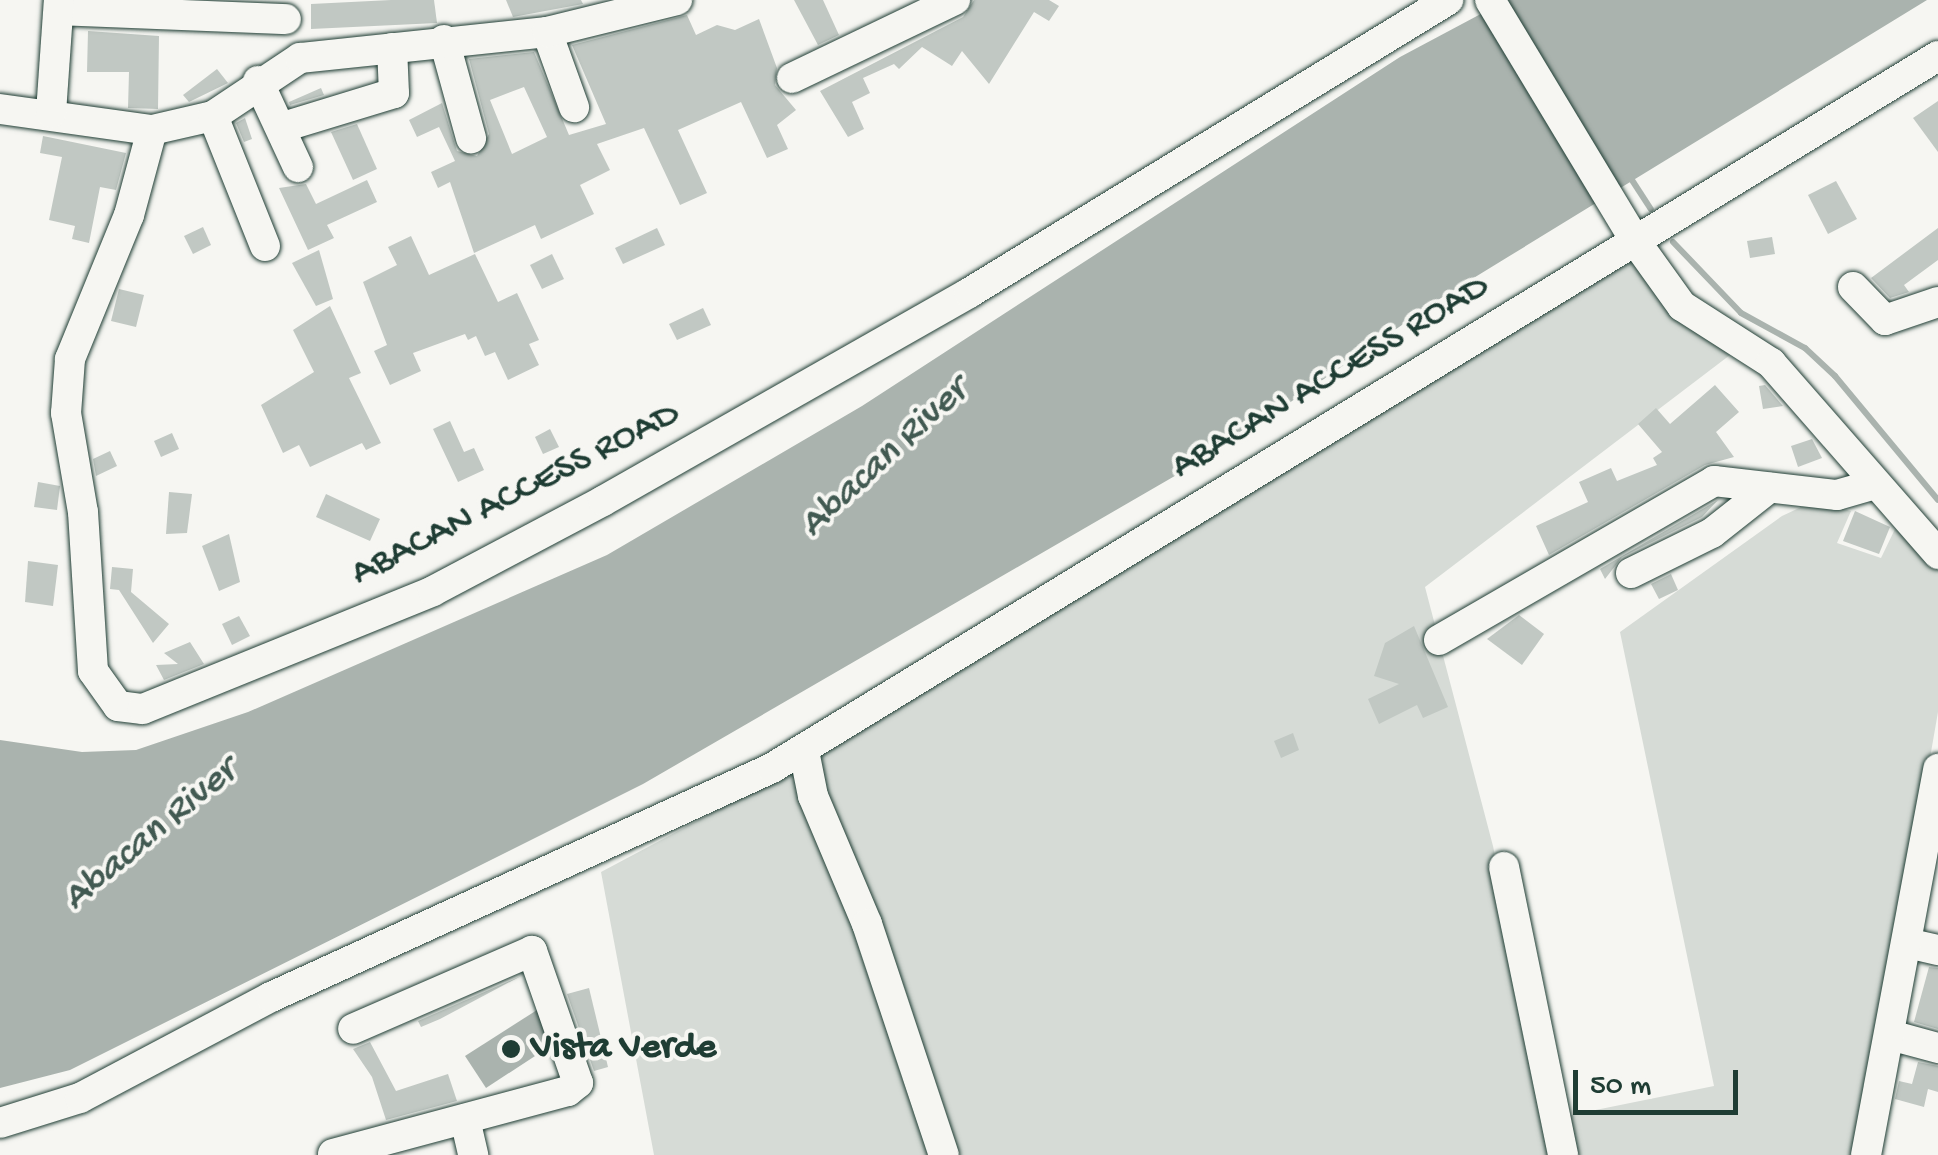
<!DOCTYPE html>
<style>
body{margin:0}
#map{position:relative;width:1938px;height:1155px;overflow:hidden;background:#f6f6f2;font-family:"Gochi Hand",sans-serif}
div>[style]{position:absolute}
[style*='--x']{left:calc(var(--x)*1px);top:calc(var(--y)*1px);width:calc(var(--w)*1px);rotate:calc(var(--a)*1deg)}
.green>*{inset:0;background:#d6dbd6}
.water>*{inset:0;background:#aab3ae}
.stream>*{height:6px;margin:-3px;padding:0 3px;transform-origin:3px;border-radius:3px;background:#aab3ae}
.building>*{inset:0;background:#c1c8c3}
.roads{filter:drop-shadow(0 0 2px #1f3d34) drop-shadow(0 0 2px #1f3d34)}
.minor>*{height:30px;margin:-15px;padding:0 15px;transform-origin:15px;border-radius:15px;background:#f6f6f2}
.dots>*{width:28px;height:28px;translate:-50% -50%;box-sizing:border-box;border:5px solid #f6f6f2;border-radius:50%}
span{translate:-50% -50%;white-space:nowrap;text-align:center;line-height:1.15;-webkit-text-stroke:8px #f6f6f2;paint-order:stroke}
.street-label{font-size:38px;color:#1f3d34}
.poi-label{font-size:38px;color:#1f3d34;font-weight:700}
.left{translate:0 -50%;text-align:left}
.water-label{font-size:40px;color:#425a52;font-style:italic}
.scale{position:absolute;left:1573px;top:1070px;width:165px;height:45px;box-sizing:border-box;border:5px solid #1f3d34;border-top:0;padding-left:12px;font-size:30px;line-height:35px;white-space:nowrap;color:#1f3d34;-webkit-text-stroke:8px #f6f6f2;paint-order:stroke}
</style>
<div id="map">
<div class="green">
<i style="clip-path:polygon(1633px 258px,1703px 336px,1730px 355px,1425px 587px,1493px 846px,1555px 1155px,654px 1155px,601px 872px,832px 749px)"></i>
<i style="clip-path:polygon(1814px 501px,1851px 511px,1837px 543px,1881px 558px,1895px 529px,1938px 564px,1938px 712px,1861px 1155px,1570px 1155px,1561px 1117px,1714px 1086px,1620px 632px,1782px 516px)"></i>
</div>
<div class="water">
<i style="clip-path:polygon(1507px 0,1927px 0,1441px 298px,1230px 444px,643px 784px,70px 1070px,0 1088px,0 740px,82px 752px,136px 750px,248px 712px,607px 555px,862px 406px,1400px 57px)"></i>
<i style="clip-path:polygon(537px 1010px,558px 1041px,486px 1088px,465px 1056px)"></i>
</div>
<div class="stream">
<i style="--x:1630;--y:177;--w:38;--a:57"></i>
<i style="--x:1673;--y:242;--w:98;--a:46.2"></i>
<i style="--x:1741;--y:313;--w:73;--a:28.7"></i>
<i style="--x:1805;--y:348;--w:41;--a:43"></i>
<i style="--x:1835;--y:376;--w:161;--a:50.3"></i>
</div>
<div class="building">
<i style="clip-path:polygon(391px 0,434px 0,437px 23px,311px 29px,311px 4px)"></i>
<i style="clip-path:polygon(506px 0,581px 0,583px 4px,513px 17px)"></i>
<i style="clip-path:polygon(794px 0,823px 0,839px 35px,818px 45px)"></i>
<i style="clip-path:polygon(974px 0,1049px 0,1059px 6px,1049px 21px,1034px 12px,989px 84px,962px 51px,952px 66px,922px 47px,899px 69px,894px 64px,863px 78px,870px 93px,852px 102px,864px 129px,848px 137px,820px 91px,963px 17px)"></i>
<i style="clip-path:polygon(evenodd,687px 15px,696px 35px,717px 25px,735px 30px,759px 19px,777px 68px,775px 85px,796px 110px,777px 125px,788px 149px,767px 158px,741px 102px,678px 130px,707px 193px,680px 205px,644px 128px,597px 144px,610px 170px,580px 185px,594px 214px,541px 239px,535px 225px,474px 253px,450px 182px,438px 188px,431px 172px,455px 161px,439px 127px,417px 137px,409px 120px,442px 103px,457px 151px,477px 156px,489px 134px,469px 59px,534px 52px,569px 135px,606px 124px,572px 45px,687px 15px,524px 87px,547px 137px,512px 154px,490px 100px,524px 87px)"></i>
<i style="clip-path:polygon(88px 31px,159px 36px,158px 109px,128px 108px,129px 72px,87px 72px)"></i>
<i style="clip-path:polygon(217px 69px,228px 83px,189px 102px,183px 95px)"></i>
<i style="clip-path:polygon(321px 88px,324px 95px,290px 105px,289px 102px)"></i>
<i style="clip-path:polygon(1938px 101px,1938px 152px,1913px 118px)"></i>
<i style="clip-path:polygon(245px 118px,252px 139px,244px 142px,236px 123px)"></i>
<i style="clip-path:polygon(357px 124px,377px 169px,353px 180px,331px 132px)"></i>
<i style="clip-path:polygon(43px 136px,126px 153px,116px 190px,100px 187px,89px 243px,72px 239px,75px 226px,49px 220px,62px 157px,40px 153px)"></i>
<i style="clip-path:polygon(367px 180px,377px 202px,327px 225px,334px 238px,308px 250px,279px 188px,306px 184px,316px 204px)"></i>
<i style="clip-path:polygon(1836px 181px,1857px 219px,1828px 234px,1808px 195px)"></i>
<i style="clip-path:polygon(203px 227px,211px 245px,193px 254px,184px 236px)"></i>
<i style="clip-path:polygon(657px 228px,665px 245px,623px 264px,615px 248px)"></i>
<i style="clip-path:polygon(1938px 228px,1938px 260px,1904px 285px,1909px 292px,1890px 298px,1871px 278px)"></i>
<i style="clip-path:polygon(411px 236px,429px 275px,475px 254px,498px 302px,517px 293px,539px 340px,529px 344px,539px 365px,508px 380px,495px 352px,485px 356px,476px 336px,468px 340px,465px 334px,413px 353px,421px 371px,390px 385px,374px 351px,387px 345px,363px 282px,397px 265px,388px 247px)"></i>
<i style="clip-path:polygon(1772px 237px,1775px 254px,1750px 258px,1747px 241px)"></i>
<i style="clip-path:polygon(319px 250px,333px 299px,316px 306px,292px 263px)"></i>
<i style="clip-path:polygon(552px 254px,564px 279px,542px 289px,530px 265px)"></i>
<i style="clip-path:polygon(119px 289px,144px 295px,136px 327px,111px 321px)"></i>
<i style="clip-path:polygon(330px 306px,361px 373px,349px 378px,381px 443px,366px 450px,362px 443px,310px 467px,299px 445px,283px 453px,261px 405px,314px 372px,293px 330px)"></i>
<i style="clip-path:polygon(703px 308px,711px 325px,677px 340px,669px 324px)"></i>
<i style="clip-path:polygon(1715px 385px,1739px 412px,1716px 432px,1734px 457px,1705px 465px,1549px 555px,1536px 526px,1588px 502px,1579px 482px,1611px 468px,1617px 481px,1657px 465px,1653px 458px,1662px 452px,1638px 424px,1656px 408px,1670px 424px)"></i>
<i style="clip-path:polygon(1765px 385px,1783px 406px,1763px 409px,1759px 386px)"></i>
<i style="clip-path:polygon(450px 421px,464px 452px,474px 448px,484px 470px,458px 482px,433px 429px)"></i>
<i style="clip-path:polygon(550px 429px,559px 447px,543px 454px,535px 437px)"></i>
<i style="clip-path:polygon(172px 433px,179px 449px,161px 457px,154px 441px)"></i>
<i style="clip-path:polygon(1812px 439px,1822px 458px,1798px 467px,1791px 446px)"></i>
<i style="clip-path:polygon(110px 451px,117px 466px,96px 476px,93px 459px)"></i>
<i style="clip-path:polygon(38px 482px,60px 486px,57px 510px,34px 507px)"></i>
<i style="clip-path:polygon(169px 492px,192px 494px,187px 533px,166px 534px)"></i>
<i style="clip-path:polygon(326px 494px,380px 519px,370px 541px,316px 517px)"></i>
<i style="clip-path:polygon(1718px 500px,1702px 517px,1622px 557px,1605px 579px,1600px 569px)"></i>
<i style="clip-path:polygon(1855px 511px,1890px 527px,1879px 554px,1843px 541px)"></i>
<i style="clip-path:polygon(229px 534px,240px 582px,219px 591px,202px 546px)"></i>
<i style="clip-path:polygon(28px 561px,58px 565px,53px 606px,25px 602px)"></i>
<i style="clip-path:polygon(112px 567px,133px 569px,131px 592px,169px 624px,153px 643px,119px 590px,110px 589px)"></i>
<i style="clip-path:polygon(1671px 574px,1678px 590px,1659px 599px,1651px 584px)"></i>
<i style="clip-path:polygon(1519px 615px,1544px 634px,1522px 665px,1487px 639px)"></i>
<i style="clip-path:polygon(239px 616px,250px 636px,232px 645px,222px 624px)"></i>
<i style="clip-path:polygon(1414px 626px,1448px 707px,1423px 718px,1417px 705px,1379px 724px,1368px 699px,1399px 684px,1374px 676px,1385px 643px)"></i>
<i style="clip-path:polygon(190px 642px,204px 664px,164px 680px,156px 665px,178px 664px,164px 653px)"></i>
<i style="clip-path:polygon(1293px 733px,1299px 750px,1281px 758px,1274px 741px)"></i>
<i style="clip-path:polygon(1929px 967px,1938px 968px,1938px 1029px,1914px 1022px)"></i>
<i style="clip-path:polygon(521px 976px,440px 1019px,421px 1027px,418px 1021px)"></i>
<i style="clip-path:polygon(589px 988px,608px 1067px,594px 1071px,567px 994px)"></i>
<i style="clip-path:polygon(370px 1042px,396px 1091px,448px 1074px,457px 1101px,386px 1120px,372px 1077px,353px 1049px)"></i>
<i style="clip-path:polygon(1918px 1062px,1938px 1066px,1938px 1092px,1928px 1089px,1924px 1107px,1895px 1099px,1899px 1081px,1912px 1084px)"></i>
</div>
<div class="roads">
<div class="minor">
<i style="--x:1490;--y:0;--w:283;--a:58.9"></i>
<i style="--x:1636;--y:242;--w:79;--a:54.3"></i>
<i style="--x:1682;--y:306;--w:106;--a:32.6"></i>
<i style="--x:1771;--y:363;--w:254;--a:48.8"></i>
<i style="--x:59;--y:10;--w:227;--a:2.3"></i>
<i style="--x:547;--y:32;--w:80;--a:70.2"></i>
<i style="--x:444;--y:40;--w:102;--a:74.6"></i>
<i style="--x:792;--y:78;--w:181;--a:-25.6"></i>
<i style="--x:258;--y:81;--w:95;--a:65.1"></i>
<i style="--x:0;--y:109;--w:153;--a:7.9"></i>
<i style="--x:152;--y:130;--w:63;--a:-12.9"></i>
<i style="--x:213;--y:116;--w:105;--a:-33.7"></i>
<i style="--x:300;--y:58;--w:248;--a:-6"></i>
<i style="--x:547;--y:32;--w:134;--a:-13.8"></i>
<i style="--x:51;--y:113;--w:113;--a:-86"></i>
<i style="--x:213;--y:116;--w:140;--a:68.2"></i>
<i style="--x:283;--y:127;--w:116;--a:-17"></i>
<i style="--x:394;--y:93;--w:45;--a:-92.5"></i>
<i style="--x:152;--y:130;--w:88;--a:105.1"></i>
<i style="--x:129;--y:215;--w:156;--a:112.3"></i>
<i style="--x:70;--y:359;--w:54;--a:94.2"></i>
<i style="--x:66;--y:413;--w:100;--a:80.3"></i>
<i style="--x:83;--y:512;--w:159;--a:86.4"></i>
<i style="--x:93;--y:671;--w:43;--a:54.5"></i>
<i style="--x:118;--y:706;--w:25;--a:7"></i>
<i style="--x:143;--y:709;--w:313;--a:-22.1"></i>
<i style="--x:433;--y:591;--w:192;--a:-27.9"></i>
<i style="--x:603;--y:501;--w:421;--a:-29.6"></i>
<i style="--x:969;--y:293;--w:562;--a:-31.45"></i>
<i style="--x:1853;--y:287;--w:46;--a:45.9"></i>
<i style="--x:1885;--y:320;--w:56;--a:-18.8"></i>
<i style="--x:1631;--y:573;--w:90;--a:-26.3"></i>
<i style="--x:1712;--y:533;--w:73;--a:-38.3"></i>
<i style="--x:1439;--y:640;--w:318;--a:-30"></i>
<i style="--x:1714;--y:481;--w:124;--a:6.5"></i>
<i style="--x:1837;--y:495;--w:35;--a:-16"></i>
<i style="--x:804;--y:751;--w:46;--a:78.7"></i>
<i style="--x:813;--y:796;--w:139;--a:67.1"></i>
<i style="--x:867;--y:924;--w:243;--a:71.6"></i>
<i style="--x:1504;--y:867;--w:294;--a:78.4"></i>
<i style="--x:1907;--y:943;--w:32;--a:13"></i>
<i style="--x:1890;--y:1035;--w:50;--a:15.2"></i>
<i style="--x:465;--y:1119;--w:37;--a:77"></i>
<i style="--x:0;--y:1123;--w:84;--a:-17.4"></i>
<i style="--x:80;--y:1098;--w:216;--a:-27.9"></i>
<i style="--x:271;--y:997;--w:551;--a:-24.56"></i>
<i style="--x:772;--y:768;--w:1366;--a:-31.41"></i>
<i style="--x:333;--y:1154;--w:243;--a:-15"></i>
<i style="--x:568;--y:1091;--w:13;--a:-39"></i>
<i style="--x:578;--y:1083;--w:140;--a:-109.2"></i>
<i style="--x:532;--y:951;--w:195;--a:156.5"></i>
<i style="--x:1866;--y:1155;--w:393;--a:-79.4"></i>
</div>
</div>
<div class="dots">
<i style="left:511px;top:1049px;background:#1f3d34"></i>
</div>
<div class="street-label">
<span style="left:1331px;top:378px;rotate:-31deg">ABACAN ACCESS ROAD</span>
<span style="left:516px;top:495px;rotate:-27deg">ABACAN ACCESS ROAD</span>
</div>
<div class="poi-label">
<span class="left" style="left:531px;top:1049px">Vista Verde</span>
</div>
<div class="water-label">
<span style="left:885px;top:459px;rotate:-43deg">Abacan River</span>
<span style="left:151px;top:836px;rotate:-40deg">Abacan River</span>
</div>
<div class="scale">50 m</div>
</div>
